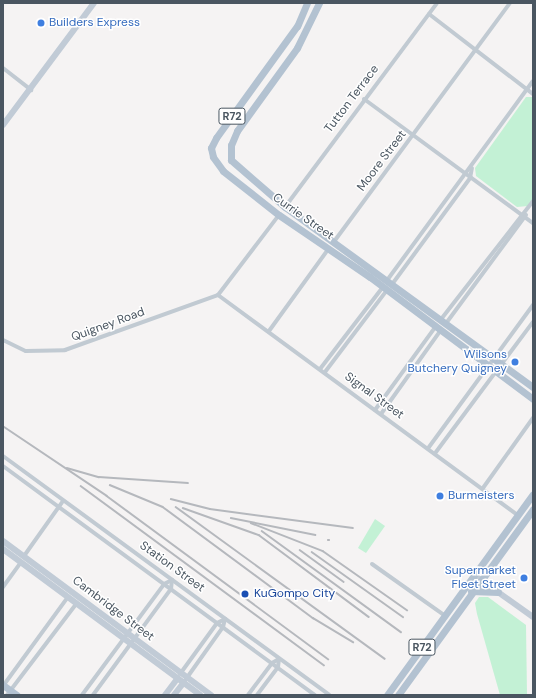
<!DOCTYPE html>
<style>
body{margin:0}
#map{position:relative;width:536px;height:698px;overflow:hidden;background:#f5f3f3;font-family:"DM Sans",sans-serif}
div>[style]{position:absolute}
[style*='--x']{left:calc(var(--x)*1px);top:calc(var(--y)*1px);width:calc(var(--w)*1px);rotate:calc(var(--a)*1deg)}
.green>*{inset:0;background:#c3f1d5}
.street>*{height:4px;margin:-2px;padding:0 2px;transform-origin:2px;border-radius:2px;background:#c1cad2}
.secondary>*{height:6px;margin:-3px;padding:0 3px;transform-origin:3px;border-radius:3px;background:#c1cbd6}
.primary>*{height:7px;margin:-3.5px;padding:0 3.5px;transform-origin:3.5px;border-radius:3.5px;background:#b3c2d1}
.rail>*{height:1.5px;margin:-0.75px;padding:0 0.75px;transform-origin:0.75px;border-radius:0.75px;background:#b5b8bd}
.dots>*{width:11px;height:11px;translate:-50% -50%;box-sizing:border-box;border:2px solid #fff;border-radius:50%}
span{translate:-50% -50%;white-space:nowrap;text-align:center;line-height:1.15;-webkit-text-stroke:3px #fff;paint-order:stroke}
.shield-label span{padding:1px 3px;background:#fff;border:1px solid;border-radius:3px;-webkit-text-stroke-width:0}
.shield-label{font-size:11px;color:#4a5661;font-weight:700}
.shop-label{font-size:12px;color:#366cbe}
.left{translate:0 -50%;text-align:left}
.right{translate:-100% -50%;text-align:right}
.street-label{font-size:12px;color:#4a5661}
.transit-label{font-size:12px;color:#164399}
.frame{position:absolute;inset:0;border:4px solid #4a5661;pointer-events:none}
</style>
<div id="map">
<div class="green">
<i style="clip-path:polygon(526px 97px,533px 97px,533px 199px,528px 206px,517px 207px,476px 176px,475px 168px)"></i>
<i style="clip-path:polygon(375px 519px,385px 526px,366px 553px,358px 548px)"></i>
<i style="clip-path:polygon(479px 597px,488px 597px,526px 625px,527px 695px,500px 695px,477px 614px,475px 603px)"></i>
</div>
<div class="street">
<i style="--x:429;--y:14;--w:131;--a:37.6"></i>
<i style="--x:3;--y:68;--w:36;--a:38"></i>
<i style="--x:364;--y:99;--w:210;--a:36.3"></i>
<i style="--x:285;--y:207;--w:254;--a:-53.3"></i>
<i style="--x:333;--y:243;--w:298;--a:-53.6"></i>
<i style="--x:388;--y:279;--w:245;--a:-53.8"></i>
<i style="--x:393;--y:283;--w:130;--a:-53.7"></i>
<i style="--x:470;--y:178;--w:10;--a:-79"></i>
<i style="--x:218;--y:295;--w:371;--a:36.3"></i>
<i style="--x:218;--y:295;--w:101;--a:-52.7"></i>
<i style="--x:442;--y:318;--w:148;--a:-52.1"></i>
<i style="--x:447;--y:322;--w:133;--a:-53.6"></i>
<i style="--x:269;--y:331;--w:102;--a:-54.1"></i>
<i style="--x:3;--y:340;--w:25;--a:26"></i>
<i style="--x:26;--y:351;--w:39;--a:-1"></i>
<i style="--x:65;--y:350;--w:163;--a:-19.8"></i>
<i style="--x:320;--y:369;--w:103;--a:-52.5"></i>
<i style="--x:325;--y:372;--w:103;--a:-52.9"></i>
<i style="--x:375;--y:410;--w:104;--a:-54"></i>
<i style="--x:381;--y:414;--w:103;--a:-54.5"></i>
<i style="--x:429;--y:447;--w:176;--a:-53.8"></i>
<i style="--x:436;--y:452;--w:162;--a:-53.3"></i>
<i style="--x:3;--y:456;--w:404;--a:36.2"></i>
<i style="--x:3;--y:466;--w:387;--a:36.3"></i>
<i style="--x:483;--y:488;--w:86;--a:-54.5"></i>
<i style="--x:24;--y:556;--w:67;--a:-54.7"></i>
<i style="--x:372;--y:564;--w:88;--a:35.3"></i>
<i style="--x:3;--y:587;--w:31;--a:-54"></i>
<i style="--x:180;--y:674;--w:63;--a:-54"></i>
<i style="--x:217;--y:623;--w:9;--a:-27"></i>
<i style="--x:186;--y:679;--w:64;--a:-54.6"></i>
<i style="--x:223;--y:627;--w:8;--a:-76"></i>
<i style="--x:3;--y:686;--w:110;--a:-53.9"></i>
<i style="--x:7;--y:695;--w:114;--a:-52.8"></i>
<i style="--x:82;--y:695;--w:138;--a:-53.5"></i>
<i style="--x:164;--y:584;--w:9;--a:-27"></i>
<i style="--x:93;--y:695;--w:132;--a:-53.7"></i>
<i style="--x:171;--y:589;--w:9;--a:-84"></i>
<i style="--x:248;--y:695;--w:40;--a:-53"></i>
<i style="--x:272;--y:663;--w:8;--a:-30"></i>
<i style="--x:257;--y:695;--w:35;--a:-53"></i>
<i style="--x:278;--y:667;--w:8;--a:-83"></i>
</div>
<div class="secondary">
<i style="--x:3;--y:125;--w:152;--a:-53.3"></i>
<i style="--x:3;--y:541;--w:259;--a:36.5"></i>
<i style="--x:3;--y:549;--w:245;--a:36.5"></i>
<i style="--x:474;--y:575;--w:72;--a:35.4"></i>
<i style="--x:165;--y:695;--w:21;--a:-53"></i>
<i style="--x:174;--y:695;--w:16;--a:-52"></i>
</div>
<div class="primary">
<i style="--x:307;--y:3;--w:25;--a:113"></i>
<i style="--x:297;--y:26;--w:138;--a:125.9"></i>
<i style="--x:216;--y:138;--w:11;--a:117"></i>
<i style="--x:211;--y:148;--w:9;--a:77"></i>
<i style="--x:213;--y:157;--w:17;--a:54"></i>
<i style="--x:223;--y:171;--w:71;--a:38.2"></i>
<i style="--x:279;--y:215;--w:110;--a:34.3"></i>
<i style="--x:370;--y:277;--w:204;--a:36.8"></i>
<i style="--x:319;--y:3;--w:50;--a:116.1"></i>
<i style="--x:297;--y:48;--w:102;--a:125.9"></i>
<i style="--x:237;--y:131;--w:15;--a:113"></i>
<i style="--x:231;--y:145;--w:15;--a:90"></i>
<i style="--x:231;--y:160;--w:72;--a:41"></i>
<i style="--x:285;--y:207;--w:306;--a:36"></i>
<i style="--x:471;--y:591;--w:27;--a:2"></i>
<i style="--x:3;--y:685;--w:17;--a:36"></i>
<i style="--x:387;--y:695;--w:248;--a:-54"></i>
<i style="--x:398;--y:695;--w:230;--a:-54"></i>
</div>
<div class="rail">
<i style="--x:3;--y:426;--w:125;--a:33.9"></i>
<i style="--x:107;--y:496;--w:275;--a:36.4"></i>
<i style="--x:67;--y:468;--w:33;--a:16"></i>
<i style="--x:99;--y:477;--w:89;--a:3.9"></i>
<i style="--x:110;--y:485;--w:57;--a:22.5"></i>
<i style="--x:163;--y:507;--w:187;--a:36.5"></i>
<i style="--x:313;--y:618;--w:47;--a:31"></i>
<i style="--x:81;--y:486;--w:302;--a:36.4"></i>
<i style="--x:171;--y:499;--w:40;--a:14.4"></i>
<i style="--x:210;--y:509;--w:144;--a:7.6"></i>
<i style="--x:176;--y:507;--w:258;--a:36"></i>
<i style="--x:183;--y:508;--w:81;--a:19.6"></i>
<i style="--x:259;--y:535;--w:137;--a:36.7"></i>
<i style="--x:231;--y:518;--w:86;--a:11.4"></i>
<i style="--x:251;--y:523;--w:77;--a:21.3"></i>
<i style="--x:323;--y:551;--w:103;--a:35.1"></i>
<i style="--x:262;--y:531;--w:172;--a:36"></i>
<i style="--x:328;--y:540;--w:1;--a:0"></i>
<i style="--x:300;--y:550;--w:54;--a:36"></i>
<i style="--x:312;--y:552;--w:112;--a:35.5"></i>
</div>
<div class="dots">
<i style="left:41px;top:23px;background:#3f7fe0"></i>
<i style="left:515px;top:362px;background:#3f7fe0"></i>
<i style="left:440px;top:496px;background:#3f7fe0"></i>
<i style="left:524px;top:578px;background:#3f7fe0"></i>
<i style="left:245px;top:594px;background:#1a4fb4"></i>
</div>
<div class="shield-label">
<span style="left:232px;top:116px">R72</span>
<span style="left:422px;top:647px">R72</span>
</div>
<div class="shop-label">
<span class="left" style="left:49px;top:23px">Builders Express</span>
<span class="right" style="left:507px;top:362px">Wilsons<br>Butchery Quigney</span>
<span class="left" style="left:448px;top:496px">Burmeisters</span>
<span class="right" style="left:516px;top:578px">Supermarket<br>Fleet Street</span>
</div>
<div class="street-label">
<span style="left:352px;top:99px;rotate:-53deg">Tutton Terrace</span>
<span style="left:382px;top:161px;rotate:-53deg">Moore Street</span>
<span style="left:303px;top:217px;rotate:35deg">Currie Street</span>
<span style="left:108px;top:325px;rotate:-20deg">Quigney Road</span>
<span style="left:374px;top:396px;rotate:36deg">Signal Street</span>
<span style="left:172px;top:567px;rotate:36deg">Station Street</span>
<span style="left:113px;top:609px;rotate:37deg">Cambridge Street</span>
</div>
<div class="transit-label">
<span class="left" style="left:254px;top:594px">KuGompo City</span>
</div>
<div class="frame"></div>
</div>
